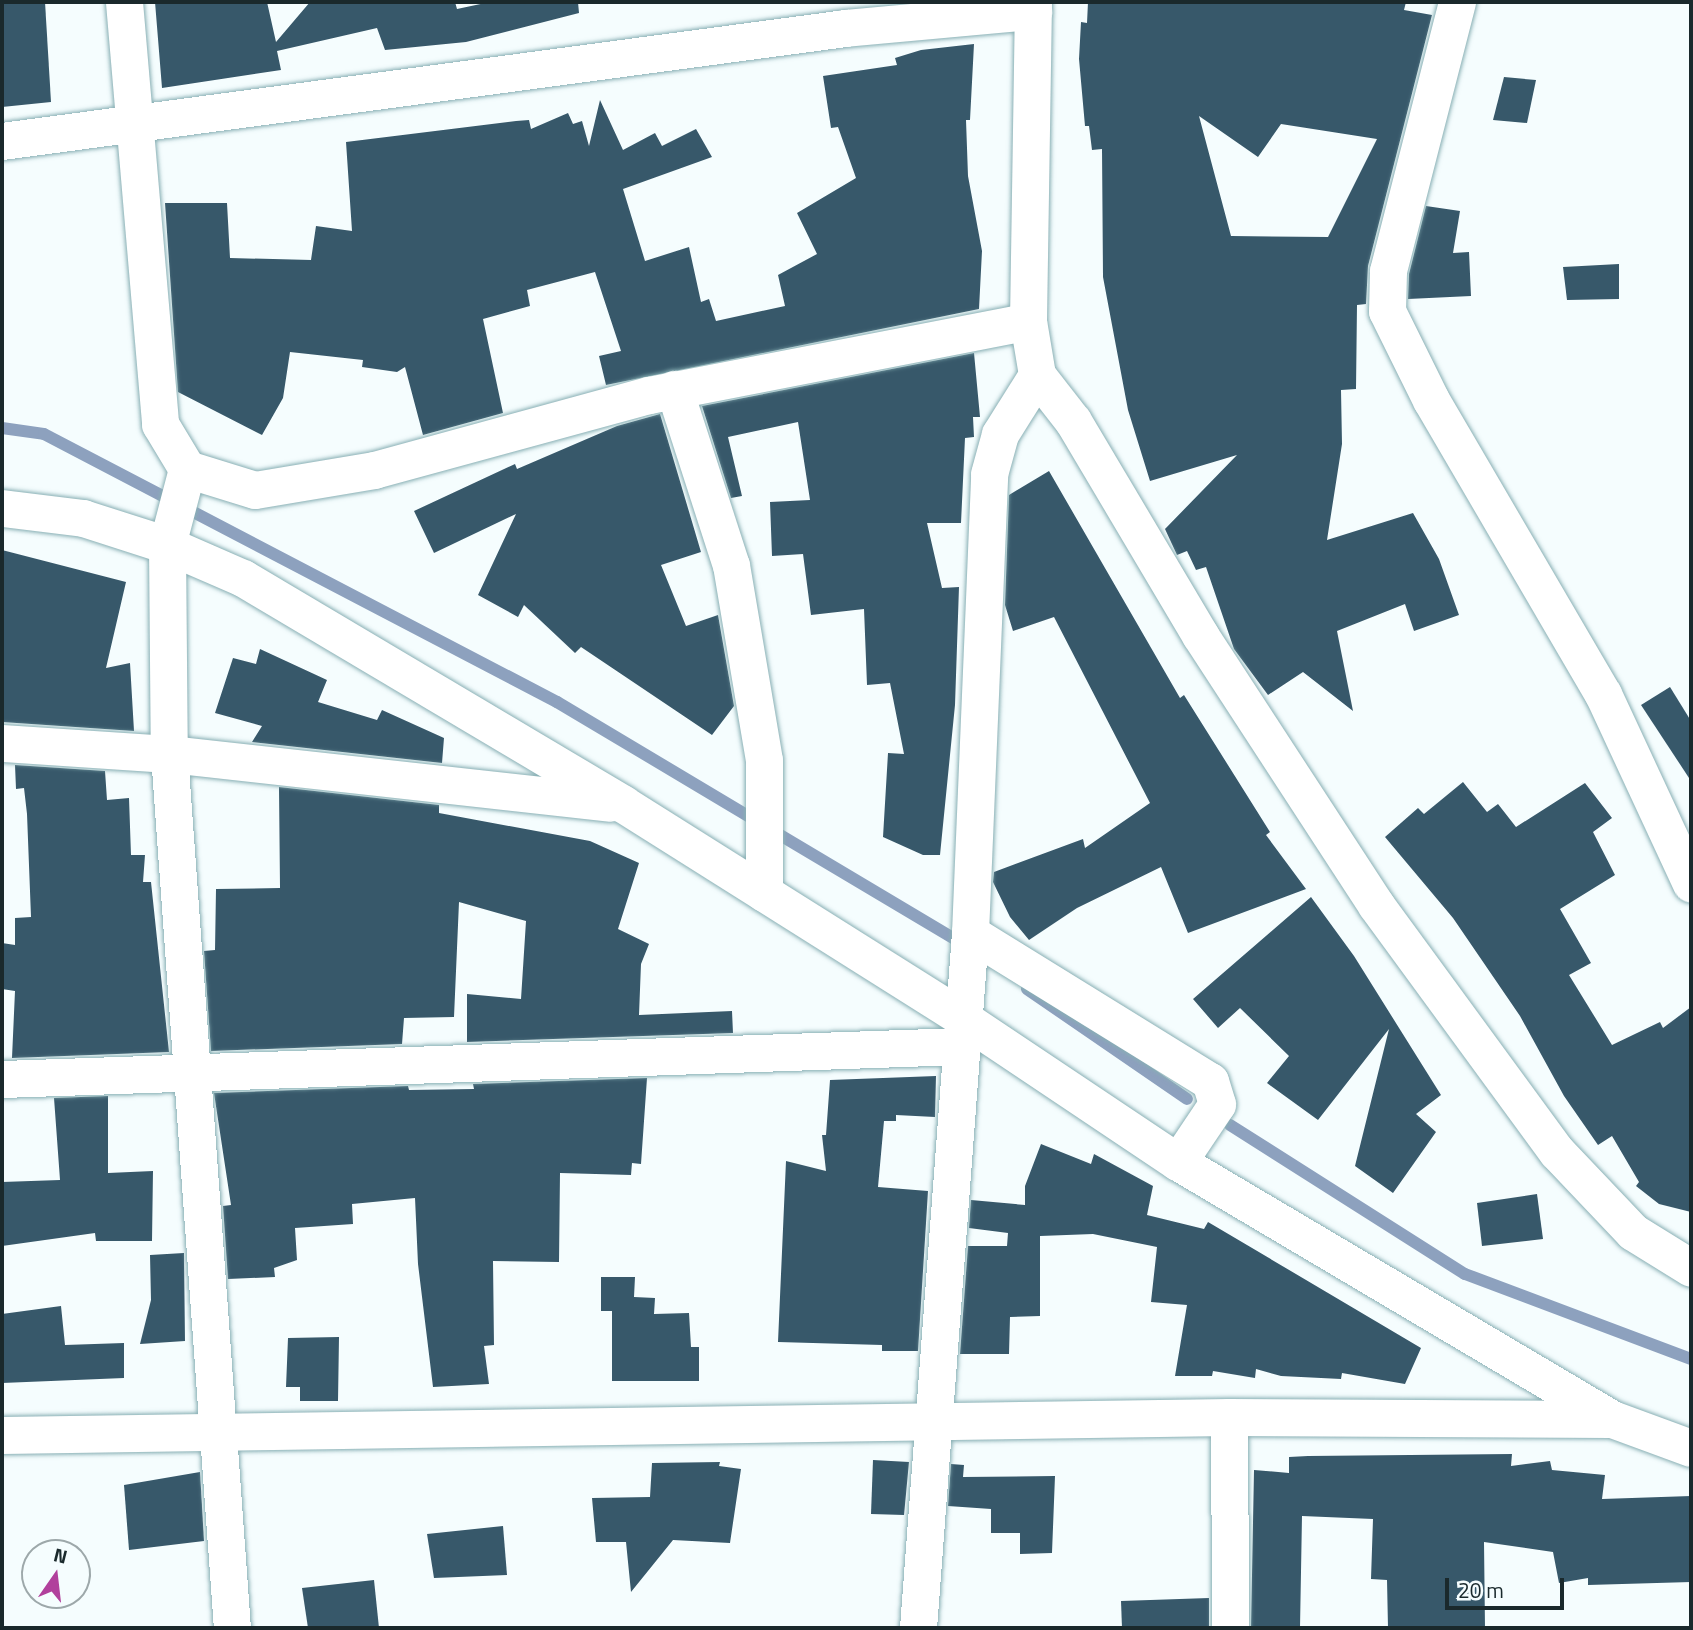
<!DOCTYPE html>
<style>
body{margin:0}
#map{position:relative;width:1693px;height:1630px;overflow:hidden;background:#f5fdfe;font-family:"Titillium Web",sans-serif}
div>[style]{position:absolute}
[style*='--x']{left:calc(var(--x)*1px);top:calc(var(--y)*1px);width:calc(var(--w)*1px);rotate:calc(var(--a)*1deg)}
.stream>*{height:12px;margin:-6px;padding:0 6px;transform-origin:6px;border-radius:6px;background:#8da1be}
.building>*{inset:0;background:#37586a}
.roads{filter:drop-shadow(0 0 2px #88afb4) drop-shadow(0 0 2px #88afb4)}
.street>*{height:37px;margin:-18.5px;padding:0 18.5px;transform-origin:18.5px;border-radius:18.5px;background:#fff}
span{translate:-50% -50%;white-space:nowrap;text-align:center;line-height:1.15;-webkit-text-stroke:7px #f5fdfe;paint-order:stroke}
.frame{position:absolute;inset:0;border:4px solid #1a292c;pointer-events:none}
.north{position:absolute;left:21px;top:1539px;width:70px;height:70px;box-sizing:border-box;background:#f5fdfe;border:2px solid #9da8aa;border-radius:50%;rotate:14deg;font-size:19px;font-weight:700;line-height:28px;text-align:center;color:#1a292c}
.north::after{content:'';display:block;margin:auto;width:24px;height:32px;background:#b1409c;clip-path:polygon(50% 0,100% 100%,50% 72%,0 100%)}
.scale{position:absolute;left:1445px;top:1578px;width:119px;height:32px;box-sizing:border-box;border:4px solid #1a292c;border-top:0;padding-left:9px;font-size:21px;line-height:24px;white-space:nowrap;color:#1a292c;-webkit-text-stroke:5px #f5fdfe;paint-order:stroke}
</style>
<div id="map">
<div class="stream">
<i style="--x:2;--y:428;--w:42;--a:8.1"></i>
<i style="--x:44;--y:434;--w:579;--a:27.58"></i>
<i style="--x:557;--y:702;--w:474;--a:30.8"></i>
<i style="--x:1027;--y:989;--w:194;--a:34.5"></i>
<i style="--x:1230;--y:1125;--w:278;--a:32.4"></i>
<i style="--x:1465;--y:1274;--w:241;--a:20.6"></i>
</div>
<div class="building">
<i style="clip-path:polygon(2px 2px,45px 2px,51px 102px,2px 107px)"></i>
<i style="clip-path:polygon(155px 2px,267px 2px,276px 42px,310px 2px,455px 2px,457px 9px,490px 2px,578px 2px,579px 13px,466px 42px,385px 50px,377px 28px,277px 51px,281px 70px,162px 88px)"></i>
<i style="clip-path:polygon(evenodd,1088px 2px,1406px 2px,1404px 10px,1432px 15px,1368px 266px,1366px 304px,1357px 305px,1356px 389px,1341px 390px,1342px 444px,1327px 540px,1413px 513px,1439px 559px,1459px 615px,1414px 631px,1405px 604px,1337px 631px,1353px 711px,1303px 672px,1268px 695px,1234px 649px,1206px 567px,1196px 570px,1187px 551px,1177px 555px,1165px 529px,1237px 455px,1150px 481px,1128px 410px,1103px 277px,1102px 149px,1092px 150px,1089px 126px,1085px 126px,1079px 59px,1081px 22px,1087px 23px,1088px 2px,1199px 116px,1258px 157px,1281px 124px,1377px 139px,1328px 237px,1231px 236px,1199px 116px)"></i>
<i style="clip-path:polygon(974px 44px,970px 120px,966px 120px,968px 176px,982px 251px,979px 309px,606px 385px,599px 356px,621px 351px,595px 272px,527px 290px,530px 306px,483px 319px,503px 413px,423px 435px,405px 367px,397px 372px,362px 367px,363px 360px,290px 352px,283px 398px,262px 435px,178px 392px,165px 203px,227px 203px,230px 258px,311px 260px,316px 226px,352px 231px,346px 142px,516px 121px,529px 120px,531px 129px,568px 113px,573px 124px,582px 121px,589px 146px,600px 100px,623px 150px,655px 133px,662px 146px,696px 129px,712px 157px,623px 189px,645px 261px,689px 247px,701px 302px,709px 299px,716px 321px,785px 306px,778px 275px,817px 254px,797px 213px,856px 178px,838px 127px,831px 128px,823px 76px,897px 65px,895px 58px,921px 50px)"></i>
<i style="clip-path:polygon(1504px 77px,1536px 80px,1527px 123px,1493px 120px)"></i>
<i style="clip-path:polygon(1426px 206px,1460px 211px,1453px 253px,1469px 252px,1471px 296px,1408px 299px,1409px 274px)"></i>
<i style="clip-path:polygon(1619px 264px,1619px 299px,1567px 300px,1563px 267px)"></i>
<i style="clip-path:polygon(974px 353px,980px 417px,973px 417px,974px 437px,965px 438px,961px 523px,927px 523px,942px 588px,959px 587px,955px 705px,940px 855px,923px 855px,883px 837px,888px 753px,904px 754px,890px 683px,867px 685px,864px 609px,811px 615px,803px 554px,772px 556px,770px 502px,810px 500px,798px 422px,728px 437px,742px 496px,731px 498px,702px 406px)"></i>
<i style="clip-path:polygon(660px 414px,701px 552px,661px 565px,686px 626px,718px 615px,734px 706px,712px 735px,581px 647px,575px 653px,524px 605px,518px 617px,478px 595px,516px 514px,434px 553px,414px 511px,515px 464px,517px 469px,617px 426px)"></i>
<i style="clip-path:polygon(1049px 471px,1180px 698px,1184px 695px,1270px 832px,1266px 835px,1306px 889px,1188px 933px,1161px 867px,1077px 908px,1029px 940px,1010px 917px,993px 882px,994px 872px,1083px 839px,1085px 848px,1150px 803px,1054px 617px,1013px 631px,1005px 605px,1009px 495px)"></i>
<i style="clip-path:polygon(2px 550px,126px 582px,106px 668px,130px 663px,134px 731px,2px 722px)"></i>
<i style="clip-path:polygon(260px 649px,327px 680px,318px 702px,377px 720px,382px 710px,444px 738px,442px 763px,252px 742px,262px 726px,215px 713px,233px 658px,256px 664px)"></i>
<i style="clip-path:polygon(1670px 687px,1691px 721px,1691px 781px,1641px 705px)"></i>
<i style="clip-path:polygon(15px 765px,105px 771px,107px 800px,129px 798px,131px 855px,145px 855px,143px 882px,151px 882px,169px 1052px,12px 1058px,15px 991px,2px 989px,2px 943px,15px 945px,15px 918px,31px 917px,27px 814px,24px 788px,16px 789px)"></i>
<i style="clip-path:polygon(1463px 782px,1487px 812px,1498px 804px,1516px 827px,1585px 783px,1612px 818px,1593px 832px,1615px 875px,1560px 909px,1591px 963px,1569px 975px,1612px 1045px,1660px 1022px,1663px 1028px,1691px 1007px,1691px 1212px,1659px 1204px,1636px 1186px,1639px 1182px,1612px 1136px,1598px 1145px,1564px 1096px,1520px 1016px,1453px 918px,1385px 837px,1418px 808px,1424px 814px)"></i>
<i style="clip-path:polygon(279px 787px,439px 805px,439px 813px,590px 841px,639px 863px,618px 929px,649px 944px,641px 964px,639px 1015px,732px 1011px,733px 1033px,467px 1042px,467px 994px,521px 999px,526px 921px,459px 902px,454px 1017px,404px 1018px,402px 1044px,211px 1051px,204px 951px,215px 950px,216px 889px,280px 888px)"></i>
<i style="clip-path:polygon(1311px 897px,1354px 956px,1441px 1095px,1416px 1114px,1436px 1132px,1393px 1193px,1355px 1166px,1389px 1029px,1318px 1120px,1267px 1083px,1289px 1056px,1240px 1008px,1218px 1028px,1193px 999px)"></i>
<i style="clip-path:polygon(936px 1076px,935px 1117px,896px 1115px,896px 1121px,884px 1121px,878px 1187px,928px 1191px,918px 1351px,882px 1351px,882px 1345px,778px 1342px,786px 1161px,826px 1171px,822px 1135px,826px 1135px,830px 1080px)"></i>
<i style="clip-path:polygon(647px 1078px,641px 1164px,632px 1163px,631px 1175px,560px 1173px,559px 1262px,493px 1261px,494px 1345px,484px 1346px,489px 1384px,433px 1387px,418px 1264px,415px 1198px,352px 1204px,353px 1224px,295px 1228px,297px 1260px,274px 1268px,275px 1277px,228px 1279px,223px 1206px,231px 1205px,214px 1093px,408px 1086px,409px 1090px,474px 1089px,473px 1084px)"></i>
<i style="clip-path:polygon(108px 1096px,108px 1173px,153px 1171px,152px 1241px,96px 1241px,95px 1233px,2px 1246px,2px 1182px,60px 1180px,54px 1098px)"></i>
<i style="clip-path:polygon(1041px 1144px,1091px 1164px,1094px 1154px,1153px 1186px,1147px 1215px,1204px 1229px,1208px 1222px,1421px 1348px,1405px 1384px,1342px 1373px,1341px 1379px,1281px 1376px,1256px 1369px,1255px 1378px,1213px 1371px,1212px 1376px,1175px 1376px,1187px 1305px,1151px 1302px,1157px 1247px,1093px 1234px,1040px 1236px,1040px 1316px,1010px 1317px,1009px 1354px,960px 1354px,968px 1246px,1007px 1246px,1008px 1233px,969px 1228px,971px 1200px,1025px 1205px,1025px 1186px)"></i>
<i style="clip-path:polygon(1537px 1194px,1543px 1239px,1482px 1246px,1477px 1203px)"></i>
<i style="clip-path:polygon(184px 1253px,185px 1341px,140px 1344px,151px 1300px,150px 1255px)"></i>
<i style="clip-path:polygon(601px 1277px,635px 1277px,634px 1297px,655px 1298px,654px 1314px,689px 1313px,691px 1347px,699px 1347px,699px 1381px,612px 1381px,612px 1311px,601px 1311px)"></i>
<i style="clip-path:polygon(61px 1306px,65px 1345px,124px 1343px,124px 1378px,2px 1383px,2px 1314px)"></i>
<i style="clip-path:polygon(339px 1337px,338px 1401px,300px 1401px,300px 1387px,286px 1387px,288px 1338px)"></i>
<i style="clip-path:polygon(1512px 1454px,1511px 1466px,1550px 1461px,1552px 1470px,1605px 1475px,1602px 1499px,1691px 1496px,1691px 1582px,1588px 1585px,1588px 1578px,1559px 1583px,1553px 1552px,1484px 1542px,1485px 1628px,1388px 1628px,1387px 1580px,1371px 1579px,1373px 1519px,1302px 1516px,1300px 1628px,1251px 1628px,1254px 1470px,1289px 1473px,1289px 1457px,1308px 1456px)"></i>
<i style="clip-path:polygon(873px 1460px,909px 1462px,904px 1515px,871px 1514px)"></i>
<i style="clip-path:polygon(720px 1462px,719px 1466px,741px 1469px,730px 1543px,673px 1540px,631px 1592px,626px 1542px,596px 1542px,592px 1498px,650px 1497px,652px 1463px)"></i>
<i style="clip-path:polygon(951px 1464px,964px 1465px,963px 1477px,1055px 1476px,1052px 1553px,1020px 1554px,1020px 1533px,991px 1533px,991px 1509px,948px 1506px)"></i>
<i style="clip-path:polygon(200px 1472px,204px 1541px,129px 1550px,124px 1485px)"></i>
<i style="clip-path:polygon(503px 1526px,507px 1575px,434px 1578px,427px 1534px)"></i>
<i style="clip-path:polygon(374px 1580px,379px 1628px,308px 1628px,302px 1588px)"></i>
<i style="clip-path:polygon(1209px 1598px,1209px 1628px,1122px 1628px,1121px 1601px)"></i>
</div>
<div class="roads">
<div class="street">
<i style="--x:124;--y:2;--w:424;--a:85.1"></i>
<i style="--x:160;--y:424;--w:52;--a:59"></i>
<i style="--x:187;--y:469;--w:71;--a:17.2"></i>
<i style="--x:255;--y:490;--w:121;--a:-9.5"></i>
<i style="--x:374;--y:470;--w:285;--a:-15.3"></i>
<i style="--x:649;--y:395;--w:386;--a:-11"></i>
<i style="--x:1033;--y:2;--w:319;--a:90.9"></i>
<i style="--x:1028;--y:321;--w:55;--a:80.5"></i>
<i style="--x:1037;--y:375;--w:58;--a:52"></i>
<i style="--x:1073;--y:421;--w:249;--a:59.3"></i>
<i style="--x:1200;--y:635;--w:322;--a:56.9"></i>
<i style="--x:1376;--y:905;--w:306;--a:53.8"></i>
<i style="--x:1557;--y:1152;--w:110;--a:46.5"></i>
<i style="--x:1633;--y:1232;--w:68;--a:31.8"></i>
<i style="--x:1457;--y:2;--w:278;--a:104.4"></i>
<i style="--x:1388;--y:271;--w:40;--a:91.4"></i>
<i style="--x:1387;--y:311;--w:99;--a:63.7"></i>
<i style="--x:1431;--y:400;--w:341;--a:59.7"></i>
<i style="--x:1603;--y:694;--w:209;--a:65.1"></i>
<i style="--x:2;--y:141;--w:851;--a:-7.63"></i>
<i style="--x:845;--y:28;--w:189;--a:-5.2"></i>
<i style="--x:674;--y:389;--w:185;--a:72.1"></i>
<i style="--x:731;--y:565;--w:198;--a:80.4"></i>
<i style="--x:764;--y:760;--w:133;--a:90"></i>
<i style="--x:187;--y:469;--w:79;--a:104.7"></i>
<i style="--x:167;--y:545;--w:209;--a:89.5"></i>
<i style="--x:169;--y:754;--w:876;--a:85.88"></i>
<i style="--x:2;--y:508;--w:82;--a:7"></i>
<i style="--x:83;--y:518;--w:88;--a:17.8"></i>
<i style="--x:167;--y:545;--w:83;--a:23.5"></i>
<i style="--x:243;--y:578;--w:442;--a:30.7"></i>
<i style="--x:623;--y:804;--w:400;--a:32.2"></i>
<i style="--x:961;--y:1017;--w:261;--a:33.8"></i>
<i style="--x:1178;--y:1162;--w:504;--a:30.63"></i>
<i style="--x:1612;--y:1419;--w:84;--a:20.2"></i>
<i style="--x:2;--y:743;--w:167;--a:3.8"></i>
<i style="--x:169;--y:754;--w:444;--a:6.3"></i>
<i style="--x:970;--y:933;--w:282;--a:31.7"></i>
<i style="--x:1210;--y:1081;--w:24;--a:73"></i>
<i style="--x:1217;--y:1104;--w:70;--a:123.9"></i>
<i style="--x:2;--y:1079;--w:959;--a:-1.97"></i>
<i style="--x:1229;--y:1417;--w:211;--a:89.7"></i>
<i style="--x:2;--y:1435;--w:1227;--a:-0.84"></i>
<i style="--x:1229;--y:1417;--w:382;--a:0.3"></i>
<i style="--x:918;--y:1628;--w:697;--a:-85.72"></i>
<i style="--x:970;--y:933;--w:459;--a:-87.6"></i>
<i style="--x:989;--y:474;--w:41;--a:-74.6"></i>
<i style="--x:1000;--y:434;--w:70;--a:-57.9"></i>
</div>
</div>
<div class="frame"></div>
<div class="north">N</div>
<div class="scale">20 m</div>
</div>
